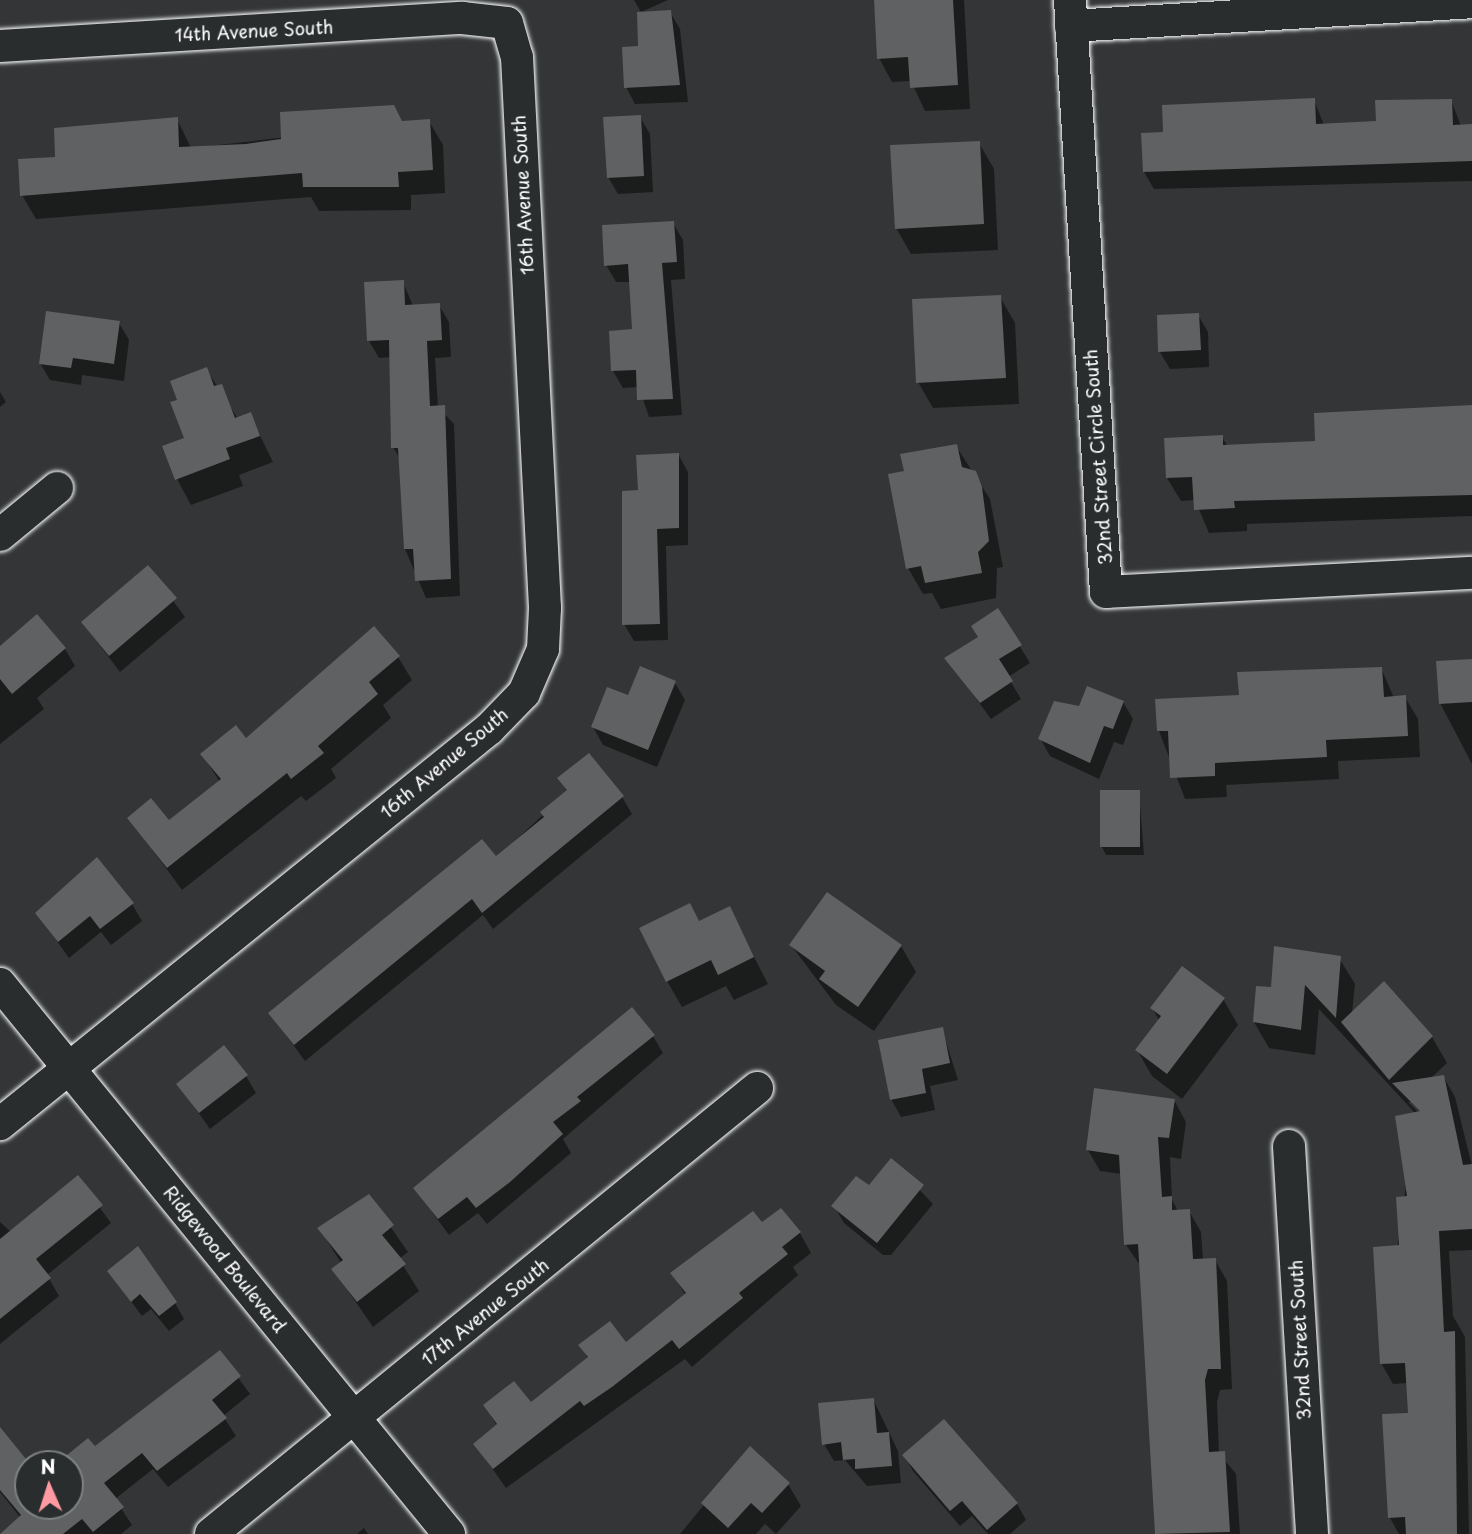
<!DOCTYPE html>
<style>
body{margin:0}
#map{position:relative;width:1472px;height:1534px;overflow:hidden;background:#333536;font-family:"Playpen Sans",sans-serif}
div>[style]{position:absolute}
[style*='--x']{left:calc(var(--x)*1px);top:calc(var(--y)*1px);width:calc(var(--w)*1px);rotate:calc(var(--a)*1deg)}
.shadow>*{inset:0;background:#0007}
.building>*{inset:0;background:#5f6162}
.roads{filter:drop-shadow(0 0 2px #fff) drop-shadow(0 0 2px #fff)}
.minor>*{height:32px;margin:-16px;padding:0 16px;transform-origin:16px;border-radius:16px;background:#2a2d2e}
span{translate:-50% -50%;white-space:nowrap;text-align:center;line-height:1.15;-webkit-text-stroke:7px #2a2d2e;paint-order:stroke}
.street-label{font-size:18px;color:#fff}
.north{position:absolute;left:14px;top:1450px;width:70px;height:70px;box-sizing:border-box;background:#2a2d2e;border:2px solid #7f8182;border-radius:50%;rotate:357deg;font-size:19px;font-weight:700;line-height:28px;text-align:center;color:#fff}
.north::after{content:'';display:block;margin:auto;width:24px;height:32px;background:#ff9aa2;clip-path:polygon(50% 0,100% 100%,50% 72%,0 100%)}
</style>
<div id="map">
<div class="shadow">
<i style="clip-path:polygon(634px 0,668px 0,641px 12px)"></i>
<i style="clip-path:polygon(874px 0,964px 0,970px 109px,925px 111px,911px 81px,892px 82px,879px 58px)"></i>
<i style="clip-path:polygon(670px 12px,680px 29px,688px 102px,635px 104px,626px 87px,640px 47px)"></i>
<i style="clip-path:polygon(1314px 100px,1324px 125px,1377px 122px,1451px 100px,1461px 126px,1472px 127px,1472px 181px,1154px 189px,1144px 172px,1165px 134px)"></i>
<i style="clip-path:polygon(640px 117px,650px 134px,653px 192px,618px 194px,608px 177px)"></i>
<i style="clip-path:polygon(177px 119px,191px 148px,429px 121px,443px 145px,445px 193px,411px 195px,411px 210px,319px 211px,311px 197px,36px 219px,22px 195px,57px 159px)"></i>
<i style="clip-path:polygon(979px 143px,994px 169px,998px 250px,911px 254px,896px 228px)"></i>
<i style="clip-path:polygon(673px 223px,683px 240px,685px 279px,671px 280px,682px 415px,649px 417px,639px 387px,623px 388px,613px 371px,633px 331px,631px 282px,616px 282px,606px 265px)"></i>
<i style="clip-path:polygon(403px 282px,413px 306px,439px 305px,449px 322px,451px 357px,435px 358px,438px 407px,454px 424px,460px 596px,426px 598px,405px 549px,401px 461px,393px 447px,391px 357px,379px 358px,369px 341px)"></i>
<i style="clip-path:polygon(1000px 297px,1015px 323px,1019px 404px,933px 408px,918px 382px)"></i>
<i style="clip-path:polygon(1198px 315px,1208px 332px,1209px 367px,1170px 369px,1160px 352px)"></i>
<i style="clip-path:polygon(119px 323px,129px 340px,124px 381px,82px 375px,81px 385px,50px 380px,40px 363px)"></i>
<i style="clip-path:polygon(206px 369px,238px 419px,250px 415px,273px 462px,239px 475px,243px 486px,191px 505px,177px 479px,186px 439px,180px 401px)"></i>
<i style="clip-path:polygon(0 392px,6px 402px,0 407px)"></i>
<i style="clip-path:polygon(1472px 406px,1472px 516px,1247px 524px,1247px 531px,1209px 533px,1195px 500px,1181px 501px,1167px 478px,1222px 437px,1228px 447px,1317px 442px)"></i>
<i style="clip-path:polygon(956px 446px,990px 499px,1003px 567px,997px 568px,996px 598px,941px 609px,932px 593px,923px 594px,908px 568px,906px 473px)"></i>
<i style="clip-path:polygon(678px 454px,688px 472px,688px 545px,666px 546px,668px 640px,634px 641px,624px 624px,640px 492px)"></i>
<i style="clip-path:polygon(148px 567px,185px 617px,120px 672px,83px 623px)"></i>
<i style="clip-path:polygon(998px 611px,1030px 663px,1008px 677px,1021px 699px,991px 719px,947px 659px,980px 638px)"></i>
<i style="clip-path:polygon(0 647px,65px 649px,75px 666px,37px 698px,44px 709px,0 744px)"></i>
<i style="clip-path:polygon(398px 657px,412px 680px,383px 705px,391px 718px,331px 769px,336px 778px,306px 801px,301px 796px,182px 890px,129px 818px,169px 823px,220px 782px,202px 754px,246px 740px)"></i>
<i style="clip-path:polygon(1472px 662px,1472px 764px,1440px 703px)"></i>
<i style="clip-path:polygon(1381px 668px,1394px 698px,1405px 697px,1418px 719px,1420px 757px,1338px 761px,1339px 779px,1226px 785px,1227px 797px,1185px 799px,1159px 731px)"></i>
<i style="clip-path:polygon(675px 683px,685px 700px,657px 767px,603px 745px,593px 727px,629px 698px)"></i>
<i style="clip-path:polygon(1123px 702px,1133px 719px,1123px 745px,1114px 742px,1099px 779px,1050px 756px,1040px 738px,1080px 708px)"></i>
<i style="clip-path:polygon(560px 778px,622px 797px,632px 814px,493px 929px,483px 915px,305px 1061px,270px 1013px,495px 859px,568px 792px)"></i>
<i style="clip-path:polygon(1139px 792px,1144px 855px,1106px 855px,1102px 847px)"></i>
<i style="clip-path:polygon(132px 904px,142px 921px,111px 945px,101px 932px,69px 958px,37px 913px)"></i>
<i style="clip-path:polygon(729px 909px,768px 984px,734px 1000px,726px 986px,682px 1007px,667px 981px)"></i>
<i style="clip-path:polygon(791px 945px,901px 946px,916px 972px,874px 1031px,836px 1005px)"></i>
<i style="clip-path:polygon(evenodd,1339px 958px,1355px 984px,1352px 1013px,1432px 1037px,1447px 1063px,1431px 1078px,1443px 1076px,1455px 1097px,1472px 1166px,1472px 1250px,1449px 1251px,1453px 1316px,1465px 1337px,1469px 1534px,1399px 1534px,1390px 1518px,1410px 1414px,1408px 1383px,1393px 1384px,1381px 1363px,1416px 1114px,1319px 1009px,1315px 1055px,1269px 1048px,1254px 1022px,1273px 989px,1339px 958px,1408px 1102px,1412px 1102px,1427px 1117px,1425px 1119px,1408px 1102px)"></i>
<i style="clip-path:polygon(1223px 999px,1238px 1025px,1182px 1099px,1152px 1076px,1137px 1050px,1159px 1020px,1152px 1008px)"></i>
<i style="clip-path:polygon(942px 1029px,958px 1080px,930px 1086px,935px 1110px,901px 1117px,891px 1099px)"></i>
<i style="clip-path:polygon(653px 1036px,663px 1053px,563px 1139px,571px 1153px,487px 1224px,478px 1213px,449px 1235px,415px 1189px)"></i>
<i style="clip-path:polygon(246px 1076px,256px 1093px,210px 1129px,178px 1084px)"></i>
<i style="clip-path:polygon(1174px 1100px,1186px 1122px,1181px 1159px,1170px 1157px,1172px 1200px,1178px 1211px,1189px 1211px,1201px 1232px,1203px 1260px,1215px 1260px,1227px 1281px,1232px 1389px,1220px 1390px,1217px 1402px,1219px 1453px,1236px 1474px,1240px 1534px,1156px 1534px,1140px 1265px,1126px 1245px,1122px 1174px,1100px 1171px,1088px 1150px)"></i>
<i style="clip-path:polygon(891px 1160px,933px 1204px,891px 1255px,883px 1255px,844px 1223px,834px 1206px,869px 1188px)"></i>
<i style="clip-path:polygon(78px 1178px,111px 1223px,47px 1275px,59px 1296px,0 1344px,0 1222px,11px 1232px)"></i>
<i style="clip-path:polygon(369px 1196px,408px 1252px,399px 1259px,419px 1291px,373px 1327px,333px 1269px,341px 1263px,320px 1229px)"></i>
<i style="clip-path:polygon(762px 1225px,800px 1233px,811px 1253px,793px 1267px,798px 1275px,692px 1367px,685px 1359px,506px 1488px,475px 1444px,497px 1426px,485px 1406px,530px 1405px,588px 1359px,581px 1346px,626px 1344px,686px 1296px,672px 1273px)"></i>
<i style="clip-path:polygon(109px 1272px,175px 1303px,184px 1319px,169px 1331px,151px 1309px,142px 1316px)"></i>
<i style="clip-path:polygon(220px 1353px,250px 1394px,223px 1416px,236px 1436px,168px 1487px,153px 1469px,115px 1499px,132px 1525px,121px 1534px,0 1534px,20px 1517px,0 1492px,0 1454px,28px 1506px,70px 1506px,70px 1464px,58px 1464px,95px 1449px)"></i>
<i style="clip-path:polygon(873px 1399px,898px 1451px,901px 1483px,867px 1486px,845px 1460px,834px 1461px,824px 1444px)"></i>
<i style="clip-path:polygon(944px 1421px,1017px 1504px,1026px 1520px,1010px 1534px,988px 1534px,972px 1516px,960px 1526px,913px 1471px,904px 1455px)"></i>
<i style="clip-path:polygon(750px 1449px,788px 1484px,801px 1506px,776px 1534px,765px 1524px,756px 1534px,680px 1534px)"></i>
<i style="clip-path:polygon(364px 1528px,368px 1534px,357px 1534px)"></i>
</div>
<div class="building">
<i style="clip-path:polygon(874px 0,953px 0,958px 85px,910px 88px,908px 57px,877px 59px)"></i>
<i style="clip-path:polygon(671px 10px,680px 85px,624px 88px,622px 47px,638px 46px,637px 12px)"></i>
<i style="clip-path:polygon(1315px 98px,1316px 124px,1376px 121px,1375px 100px,1452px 99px,1453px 125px,1472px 124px,1472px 161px,1143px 172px,1141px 133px,1163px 132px,1162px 105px)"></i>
<i style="clip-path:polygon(394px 105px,402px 121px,430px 119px,433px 170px,398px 172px,399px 187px,303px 187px,302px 173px,20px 196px,18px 159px,55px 157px,54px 128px,178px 117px,179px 147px,246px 144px,281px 139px,280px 112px)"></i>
<i style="clip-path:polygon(641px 115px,644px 176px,607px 178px,603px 117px)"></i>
<i style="clip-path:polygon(980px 141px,984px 224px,895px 229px,890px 145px)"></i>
<i style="clip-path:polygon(674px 221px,677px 262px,662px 263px,673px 399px,637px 400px,636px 370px,611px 371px,609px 331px,632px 329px,628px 264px,604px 266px,602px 225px)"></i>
<i style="clip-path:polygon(404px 280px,405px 305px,440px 303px,442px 340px,427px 341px,430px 406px,445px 405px,451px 579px,415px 581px,413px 549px,404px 549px,398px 448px,391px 448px,389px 340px,367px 341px,364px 282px)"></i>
<i style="clip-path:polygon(1001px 295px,1006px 378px,916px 383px,912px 299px)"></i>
<i style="clip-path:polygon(46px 311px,120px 321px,114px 364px,73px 358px,71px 368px,39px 364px)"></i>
<i style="clip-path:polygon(1199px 313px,1201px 350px,1158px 352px,1157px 315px)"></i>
<i style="clip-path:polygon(207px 367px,214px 386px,222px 384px,235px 418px,251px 412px,260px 436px,226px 448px,230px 459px,175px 480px,162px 446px,184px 438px,170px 402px,177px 400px,170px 381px)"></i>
<i style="clip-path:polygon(1472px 405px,1472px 495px,1234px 501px,1235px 508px,1194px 510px,1192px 477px,1166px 478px,1164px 438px,1223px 435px,1223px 445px,1315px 441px,1314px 413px)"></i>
<i style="clip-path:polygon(957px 444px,962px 467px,976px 471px,982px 487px,989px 541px,978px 552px,982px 573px,925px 583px,921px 566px,906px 569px,888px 474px,904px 471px,900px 454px)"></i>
<i style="clip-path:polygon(679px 453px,679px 528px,657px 529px,660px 624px,622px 625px,622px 491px,638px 490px,636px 455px)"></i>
<i style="clip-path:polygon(148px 565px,177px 598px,109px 656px,81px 622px)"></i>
<i style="clip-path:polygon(998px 608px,1022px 645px,999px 659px,1013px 681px,980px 703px,944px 658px,978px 637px,971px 626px)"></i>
<i style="clip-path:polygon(37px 614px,66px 648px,12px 694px,0 679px,0 646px)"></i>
<i style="clip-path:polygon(374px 626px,400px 656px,369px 682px,378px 694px,318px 746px,324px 753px,291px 779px,287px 773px,167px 868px,127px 818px,151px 798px,169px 820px,221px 779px,200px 754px,236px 725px,246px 738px)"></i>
<i style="clip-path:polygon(1472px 659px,1472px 702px,1439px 704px,1436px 661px)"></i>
<i style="clip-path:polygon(640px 666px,676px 681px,648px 750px,591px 727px,607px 687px,628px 695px)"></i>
<i style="clip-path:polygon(1382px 667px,1384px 697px,1406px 695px,1408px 736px,1326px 740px,1327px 757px,1215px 763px,1215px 776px,1170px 778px,1168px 731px,1157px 731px,1155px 699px,1239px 695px,1237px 672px)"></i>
<i style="clip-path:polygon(1087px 686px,1124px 701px,1113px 729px,1104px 726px,1090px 763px,1038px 739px,1054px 701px,1079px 706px)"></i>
<i style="clip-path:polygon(589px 753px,624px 796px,482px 913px,472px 899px,294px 1045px,268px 1013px,482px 839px,496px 856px,544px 817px,540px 812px,567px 790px,557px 778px)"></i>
<i style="clip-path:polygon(1100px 790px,1140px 790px,1140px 847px,1100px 847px)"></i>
<i style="clip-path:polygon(97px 857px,134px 903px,100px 929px,90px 916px,58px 942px,35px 913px)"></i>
<i style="clip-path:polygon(827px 892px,902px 945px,858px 1007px,819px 979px,825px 971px,789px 945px)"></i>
<i style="clip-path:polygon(690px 903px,699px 921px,730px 906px,754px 957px,718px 975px,711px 960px,666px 982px,639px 928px)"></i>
<i style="clip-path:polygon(1274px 946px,1341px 956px,1336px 1018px,1305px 985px,1301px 1030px,1253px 1022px,1256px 986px,1271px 987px)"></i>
<i style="clip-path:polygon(1182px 966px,1225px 998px,1167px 1074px,1135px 1050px,1161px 1016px,1150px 1008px)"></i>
<i style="clip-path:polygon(1384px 981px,1433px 1036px,1389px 1080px,1341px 1022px)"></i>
<i style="clip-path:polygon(632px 1007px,655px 1035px,577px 1097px,581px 1101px,553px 1122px,563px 1134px,510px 1182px,476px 1208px,467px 1197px,438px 1219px,413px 1188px)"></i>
<i style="clip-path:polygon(943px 1027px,950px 1063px,922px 1069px,926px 1093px,890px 1100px,878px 1040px)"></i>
<i style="clip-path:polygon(224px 1045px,248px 1075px,199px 1113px,176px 1084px)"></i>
<i style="clip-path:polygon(1444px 1075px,1463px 1165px,1472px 1164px,1472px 1229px,1439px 1231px,1444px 1332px,1455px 1331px,1457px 1534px,1406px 1534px,1405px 1517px,1388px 1518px,1382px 1414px,1408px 1413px,1405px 1363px,1380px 1364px,1373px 1247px,1399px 1245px,1396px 1197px,1407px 1196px,1395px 1116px,1420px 1111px,1392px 1083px)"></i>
<i style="clip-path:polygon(1094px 1088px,1175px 1099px,1169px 1138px,1158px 1137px,1162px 1197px,1172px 1196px,1172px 1210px,1190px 1209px,1193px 1259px,1216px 1258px,1221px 1369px,1208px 1369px,1205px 1380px,1209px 1452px,1225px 1451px,1230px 1532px,1155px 1534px,1138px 1244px,1124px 1245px,1119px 1155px,1086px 1150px)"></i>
<i style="clip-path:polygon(891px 1158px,924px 1185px,877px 1243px,831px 1206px,856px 1176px,869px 1185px)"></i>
<i style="clip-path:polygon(78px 1175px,103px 1205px,36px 1259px,51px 1278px,0 1319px,0 1239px)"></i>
<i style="clip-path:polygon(369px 1194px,394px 1225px,382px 1235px,406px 1264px,357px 1302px,331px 1269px,343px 1260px,317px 1228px)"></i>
<i style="clip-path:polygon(781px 1208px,801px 1232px,782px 1247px,788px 1254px,739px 1293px,743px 1298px,679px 1349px,672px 1340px,612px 1387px,584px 1406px,580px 1401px,493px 1469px,473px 1444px,497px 1424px,483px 1405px,514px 1381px,531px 1402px,588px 1357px,578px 1345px,610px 1321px,626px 1342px,686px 1293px,670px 1273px,753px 1211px,762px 1222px)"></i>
<i style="clip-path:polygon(138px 1246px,177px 1302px,159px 1316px,140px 1294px,131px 1302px,107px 1271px)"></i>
<i style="clip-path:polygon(220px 1350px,241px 1376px,212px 1400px,227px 1418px,157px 1471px,142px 1453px,104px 1483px,124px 1507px,93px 1532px,82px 1519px,63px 1534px,0 1534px,21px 1515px,0 1490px,0 1427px,30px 1464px,28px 1506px,70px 1506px,70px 1464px,56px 1464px,88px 1438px,95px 1446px)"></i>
<i style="clip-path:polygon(874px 1398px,877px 1433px,889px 1432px,892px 1466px,855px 1469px,855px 1459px,843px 1460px,841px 1442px,822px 1445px,818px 1403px)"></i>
<i style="clip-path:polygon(944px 1419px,1018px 1503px,987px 1530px,962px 1501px,950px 1511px,902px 1455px)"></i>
<i style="clip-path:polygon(750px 1446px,790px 1483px,762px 1513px,751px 1503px,728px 1528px,701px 1503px)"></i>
</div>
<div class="roads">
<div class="minor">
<i style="--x:1070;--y:0;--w:593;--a:86.52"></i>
<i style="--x:1106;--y:592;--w:366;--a:-3"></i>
<i style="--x:1071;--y:26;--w:402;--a:-3.4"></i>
<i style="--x:0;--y:46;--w:463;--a:-3.5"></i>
<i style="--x:462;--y:18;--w:45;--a:6.3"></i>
<i style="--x:507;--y:23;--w:35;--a:74"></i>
<i style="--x:517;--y:57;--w:552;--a:87.09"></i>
<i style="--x:545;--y:608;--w:41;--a:92.8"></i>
<i style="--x:543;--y:649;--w:48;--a:113.4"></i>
<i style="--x:524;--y:693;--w:50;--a:134.2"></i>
<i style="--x:489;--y:729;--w:629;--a:141.07"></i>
<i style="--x:0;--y:535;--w:74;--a:-39.5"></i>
<i style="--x:0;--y:984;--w:710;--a:50.77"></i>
<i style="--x:1289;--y:1146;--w:389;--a:86.6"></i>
<i style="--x:211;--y:1534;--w:705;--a:-39.24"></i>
</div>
</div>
<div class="street-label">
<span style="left:254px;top:31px;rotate:-3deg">14th Avenue South</span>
<span style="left:523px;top:195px;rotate:-93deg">16th Avenue South</span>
<span style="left:1098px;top:457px;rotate:-94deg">32nd Street Circle South</span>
<span style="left:444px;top:763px;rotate:-40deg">16th Avenue South</span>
<span style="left:225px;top:1259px;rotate:51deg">Ridgewood Boulevard</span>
<span style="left:485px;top:1312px;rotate:-39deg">17th Avenue South</span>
<span style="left:1300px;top:1340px;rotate:-93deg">32nd Street South</span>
</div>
<div class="north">N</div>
</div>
